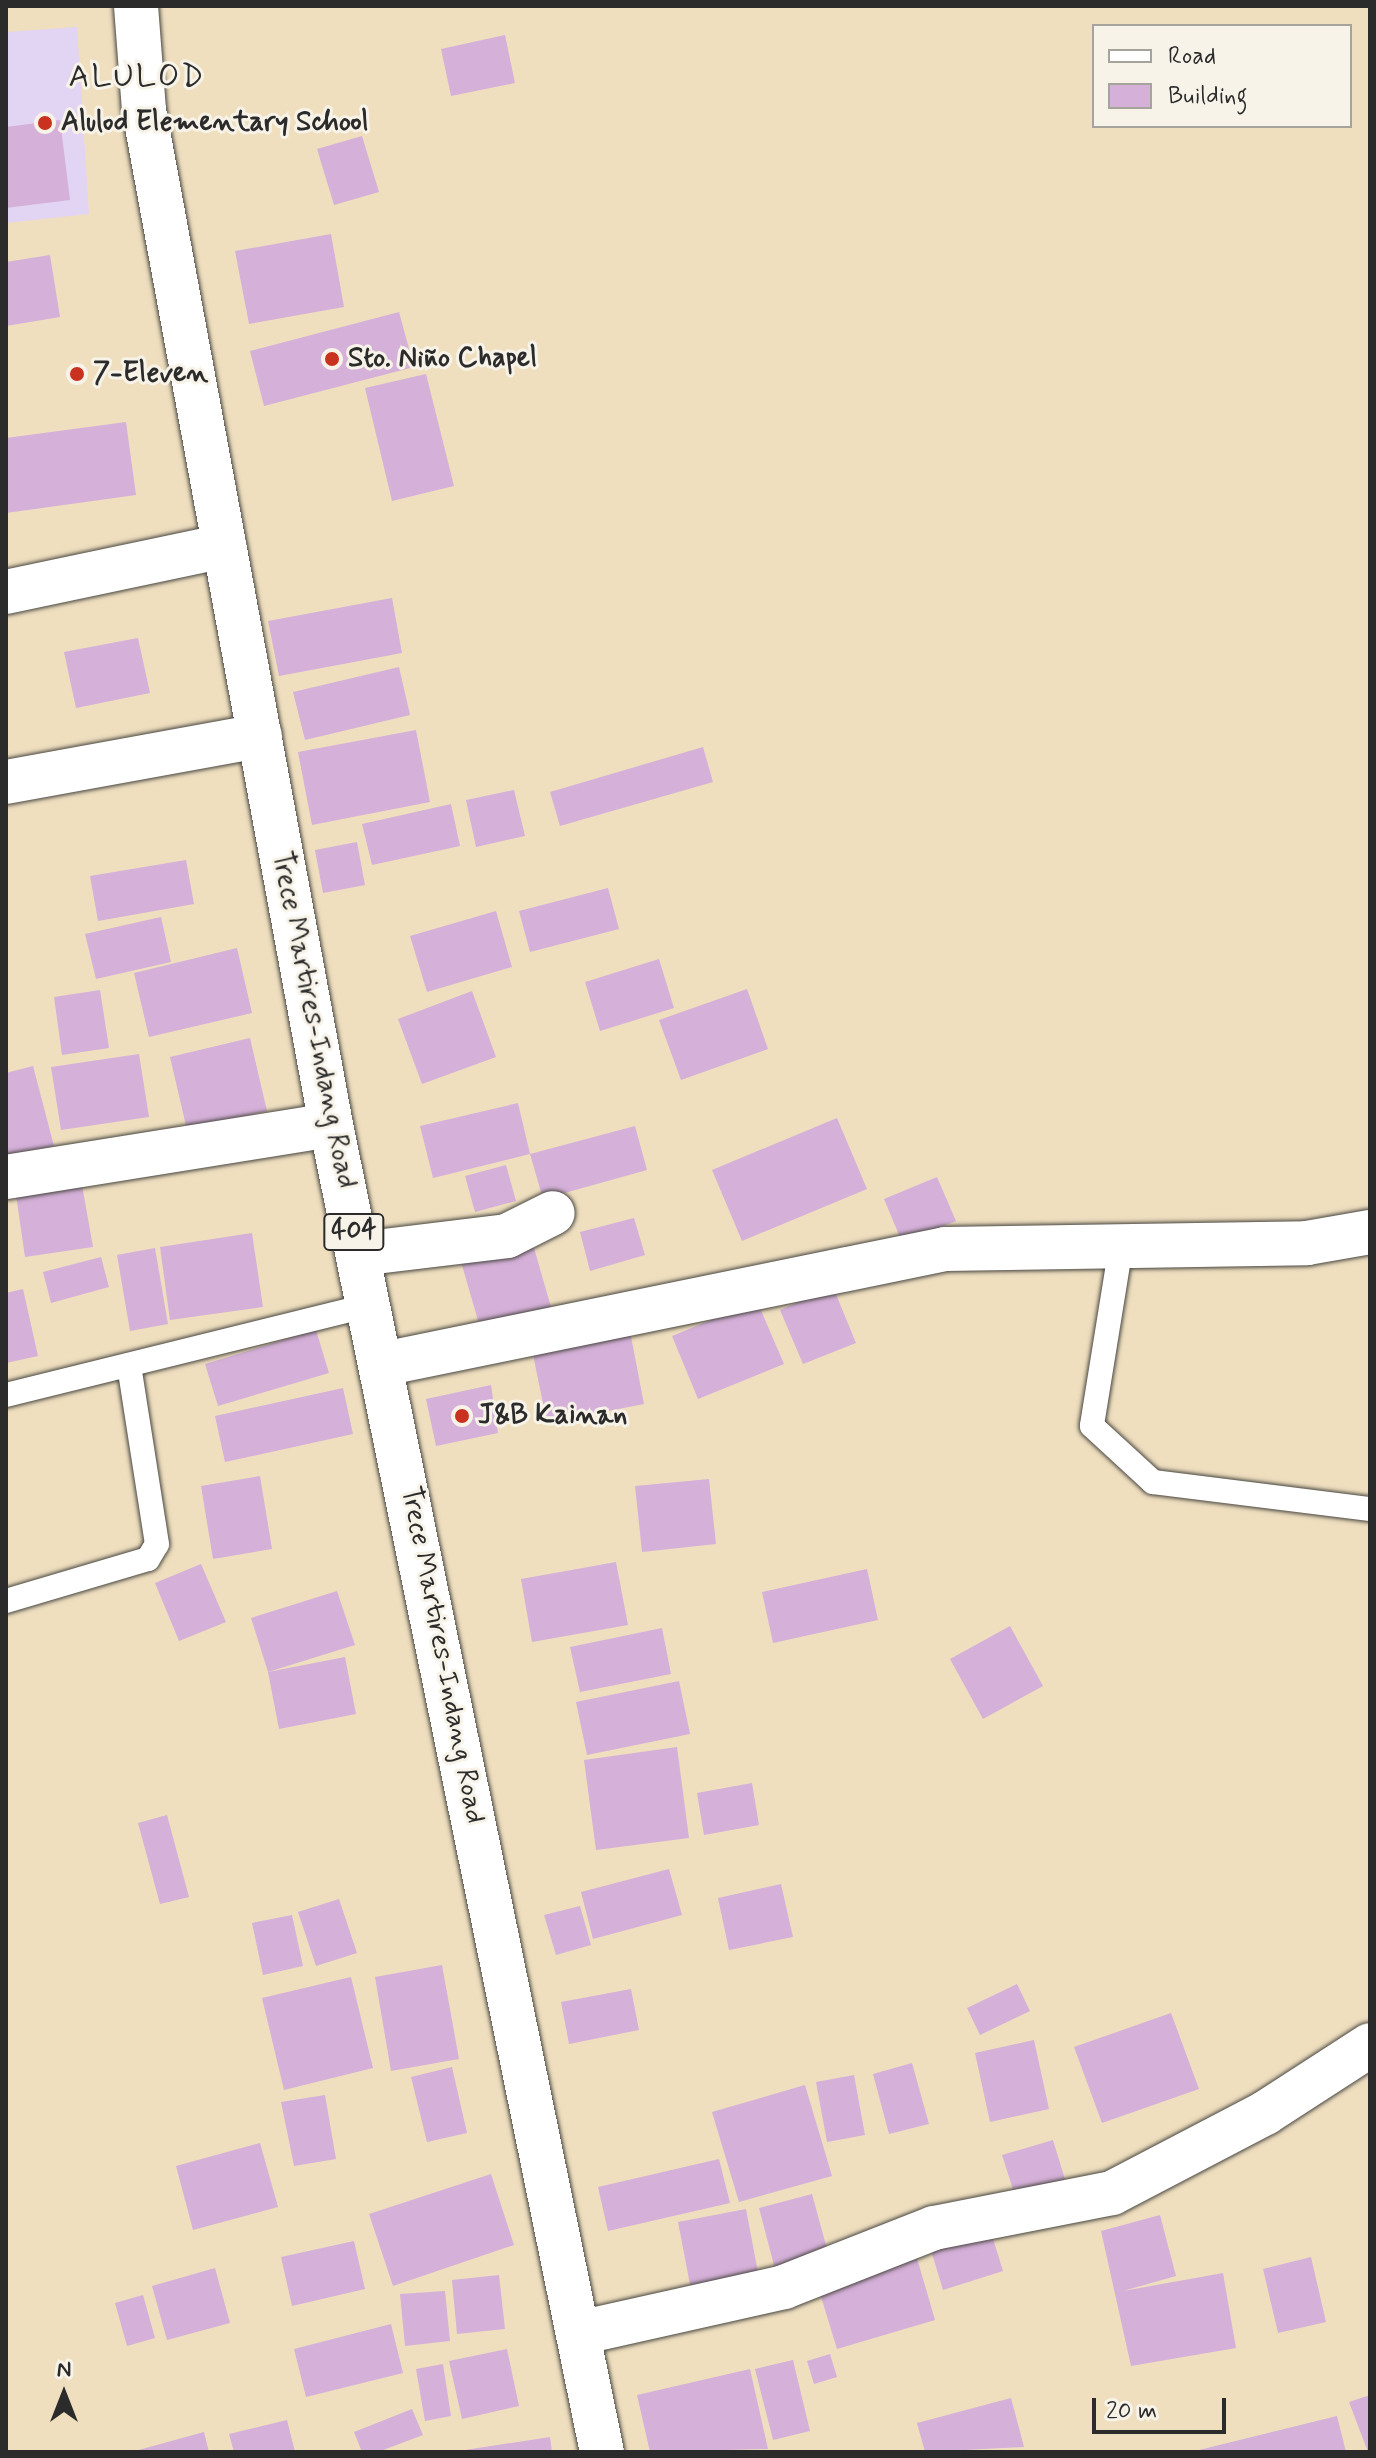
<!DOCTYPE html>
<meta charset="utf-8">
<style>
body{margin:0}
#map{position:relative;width:1376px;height:2458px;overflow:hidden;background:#efdfbf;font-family:Mynerve,sans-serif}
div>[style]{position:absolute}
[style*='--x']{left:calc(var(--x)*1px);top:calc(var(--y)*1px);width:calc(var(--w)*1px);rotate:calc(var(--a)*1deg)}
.built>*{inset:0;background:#e2d4f3}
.building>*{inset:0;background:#d5b0d9}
.roads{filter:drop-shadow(0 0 2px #484641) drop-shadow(0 0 2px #484641)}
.service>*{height:24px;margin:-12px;padding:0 12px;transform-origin:12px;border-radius:12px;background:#fff}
.minor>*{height:44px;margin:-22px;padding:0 22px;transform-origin:22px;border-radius:22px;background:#fff}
.primary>*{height:44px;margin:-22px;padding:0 22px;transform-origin:22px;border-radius:22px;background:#fff}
.dots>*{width:22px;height:22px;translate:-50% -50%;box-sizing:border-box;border:4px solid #f7f3e8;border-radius:50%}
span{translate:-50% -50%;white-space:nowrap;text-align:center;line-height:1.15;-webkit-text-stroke:6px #f7f3e8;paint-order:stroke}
.shield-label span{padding:2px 6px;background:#f7f3e8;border:2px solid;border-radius:6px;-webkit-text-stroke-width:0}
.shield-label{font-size:26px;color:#2b2b2b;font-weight:700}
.poi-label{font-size:28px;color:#2b2b2b;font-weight:700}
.left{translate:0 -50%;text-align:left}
.street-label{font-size:28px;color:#2b2b2b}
.quarter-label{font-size:32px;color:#2b2b2b;letter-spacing:2px}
.frame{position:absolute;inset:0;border:8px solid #2b2b2b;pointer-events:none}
.legend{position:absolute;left:1092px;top:24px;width:260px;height:104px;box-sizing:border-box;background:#f7f3e8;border:2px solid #a5a39c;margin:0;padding:10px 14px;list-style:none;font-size:24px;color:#2b2b2b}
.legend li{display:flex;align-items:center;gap:16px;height:40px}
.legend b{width:40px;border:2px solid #a5a39c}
.north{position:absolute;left:24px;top:2354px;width:80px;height:80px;-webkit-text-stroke:6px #f7f3e8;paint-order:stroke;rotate:0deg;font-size:22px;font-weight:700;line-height:32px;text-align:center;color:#2b2b2b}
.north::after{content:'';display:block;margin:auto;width:28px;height:36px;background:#2b2b2b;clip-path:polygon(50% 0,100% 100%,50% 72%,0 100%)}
.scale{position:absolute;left:1092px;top:2398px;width:134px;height:36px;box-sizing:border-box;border:4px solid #2b2b2b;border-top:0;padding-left:10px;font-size:24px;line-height:28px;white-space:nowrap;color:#2b2b2b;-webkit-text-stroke:6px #f7f3e8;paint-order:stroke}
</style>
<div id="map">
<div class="built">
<i style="clip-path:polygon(77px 27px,89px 214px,6px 223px,6px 32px)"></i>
</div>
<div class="building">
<i style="clip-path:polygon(505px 35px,515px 83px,451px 96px,441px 49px)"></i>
<i style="clip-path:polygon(60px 120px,70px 200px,6px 208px,6px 127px)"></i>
<i style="clip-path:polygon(362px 136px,379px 192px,334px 205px,317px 149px)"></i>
<i style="clip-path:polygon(331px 234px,344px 307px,249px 324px,235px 251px)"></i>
<i style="clip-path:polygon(50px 255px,60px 317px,6px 326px,6px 262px)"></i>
<i style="clip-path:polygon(399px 312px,414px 367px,264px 406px,250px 351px)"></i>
<i style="clip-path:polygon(426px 374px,454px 486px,392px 501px,365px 388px)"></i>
<i style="clip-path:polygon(126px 422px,136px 495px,6px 513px,6px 438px)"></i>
<i style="clip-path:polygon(392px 598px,402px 653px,279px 676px,268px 621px)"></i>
<i style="clip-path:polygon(138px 638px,150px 693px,76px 708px,64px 652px)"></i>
<i style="clip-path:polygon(399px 667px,410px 715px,305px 740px,293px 692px)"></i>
<i style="clip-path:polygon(416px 730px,430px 802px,312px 825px,298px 752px)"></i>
<i style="clip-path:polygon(703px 747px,713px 782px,560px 826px,550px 792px)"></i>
<i style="clip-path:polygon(514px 790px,525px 836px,476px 847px,466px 800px)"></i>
<i style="clip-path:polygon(451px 804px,460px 846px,372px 865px,362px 824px)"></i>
<i style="clip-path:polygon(357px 842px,365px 885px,323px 893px,315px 850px)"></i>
<i style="clip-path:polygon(186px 860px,194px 904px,98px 921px,90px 876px)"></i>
<i style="clip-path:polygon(608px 888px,619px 929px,530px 952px,519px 911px)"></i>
<i style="clip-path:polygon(496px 911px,512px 967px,427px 992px,410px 936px)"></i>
<i style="clip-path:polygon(161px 917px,171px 962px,96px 979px,85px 934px)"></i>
<i style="clip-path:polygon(237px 948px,252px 1013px,149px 1037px,134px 973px)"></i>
<i style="clip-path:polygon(659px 959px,674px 1008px,600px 1031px,585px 982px)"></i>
<i style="clip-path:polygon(747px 989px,768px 1049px,681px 1080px,659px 1020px)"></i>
<i style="clip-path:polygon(100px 990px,109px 1048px,62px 1055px,54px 997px)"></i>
<i style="clip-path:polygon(472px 991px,496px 1057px,422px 1084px,398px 1019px)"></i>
<i style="clip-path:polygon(250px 1038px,267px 1111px,187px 1130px,170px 1057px)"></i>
<i style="clip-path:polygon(139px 1054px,149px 1117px,61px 1130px,51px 1067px)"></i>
<i style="clip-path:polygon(33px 1066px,54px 1146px,6px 1158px,6px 1073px)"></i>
<i style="clip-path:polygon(518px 1103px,530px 1154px,433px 1178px,420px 1126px)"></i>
<i style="clip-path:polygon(837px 1118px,867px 1189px,742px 1241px,712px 1170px)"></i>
<i style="clip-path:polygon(635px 1126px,647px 1170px,543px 1199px,530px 1154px)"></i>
<i style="clip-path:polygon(506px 1165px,516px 1201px,475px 1212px,465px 1176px)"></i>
<i style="clip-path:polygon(937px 1177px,956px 1221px,902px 1242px,884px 1199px)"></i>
<i style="clip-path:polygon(82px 1185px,93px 1247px,25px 1257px,16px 1195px)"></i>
<i style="clip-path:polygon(634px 1218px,645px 1255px,590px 1271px,580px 1232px)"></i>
<i style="clip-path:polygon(252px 1233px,263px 1307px,170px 1320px,160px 1247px)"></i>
<i style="clip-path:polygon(530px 1234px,555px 1321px,484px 1341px,459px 1255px)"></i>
<i style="clip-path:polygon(155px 1248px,168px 1324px,130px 1331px,117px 1255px)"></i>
<i style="clip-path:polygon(101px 1257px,109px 1287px,51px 1303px,43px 1272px)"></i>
<i style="clip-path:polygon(833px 1287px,856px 1343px,803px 1364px,780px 1310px)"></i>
<i style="clip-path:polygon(23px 1289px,38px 1356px,6px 1363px,6px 1293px)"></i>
<i style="clip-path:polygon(757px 1301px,784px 1364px,698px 1399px,672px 1336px)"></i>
<i style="clip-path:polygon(629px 1326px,644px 1404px,547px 1423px,531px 1345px)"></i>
<i style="clip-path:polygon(316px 1330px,329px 1373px,218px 1406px,205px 1364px)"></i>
<i style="clip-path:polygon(491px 1385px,498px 1433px,436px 1446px,426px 1399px)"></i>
<i style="clip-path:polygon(343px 1388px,353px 1434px,225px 1462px,215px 1416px)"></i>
<i style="clip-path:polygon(260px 1476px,272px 1549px,213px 1559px,201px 1486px)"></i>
<i style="clip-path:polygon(709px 1479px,716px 1544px,642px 1552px,635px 1486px)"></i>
<i style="clip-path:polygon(616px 1562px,628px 1625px,532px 1642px,521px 1579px)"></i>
<i style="clip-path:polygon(201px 1564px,226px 1622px,179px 1641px,155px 1583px)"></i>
<i style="clip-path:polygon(867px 1569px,878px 1620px,773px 1643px,762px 1592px)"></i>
<i style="clip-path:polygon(337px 1591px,355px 1645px,268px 1672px,251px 1618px)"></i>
<i style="clip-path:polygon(1010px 1626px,1043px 1686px,983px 1719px,950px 1659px)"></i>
<i style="clip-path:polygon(662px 1628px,671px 1674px,580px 1692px,570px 1647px)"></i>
<i style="clip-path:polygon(345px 1657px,356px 1714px,279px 1729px,268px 1672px)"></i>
<i style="clip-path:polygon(679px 1681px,690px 1734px,587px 1755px,576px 1702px)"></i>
<i style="clip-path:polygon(677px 1747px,689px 1838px,596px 1850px,584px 1760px)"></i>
<i style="clip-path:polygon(752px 1783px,759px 1825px,704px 1835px,697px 1793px)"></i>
<i style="clip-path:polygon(167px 1815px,189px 1897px,160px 1904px,138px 1823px)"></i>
<i style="clip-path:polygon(669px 1869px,682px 1915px,593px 1939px,581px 1892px)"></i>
<i style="clip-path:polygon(781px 1884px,793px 1937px,729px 1950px,718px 1898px)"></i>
<i style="clip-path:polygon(339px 1899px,357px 1953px,316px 1966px,298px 1912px)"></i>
<i style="clip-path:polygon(580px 1906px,591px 1945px,556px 1955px,544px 1915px)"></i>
<i style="clip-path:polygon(292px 1915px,303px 1966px,263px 1975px,252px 1923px)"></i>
<i style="clip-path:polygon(442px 1965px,459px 2059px,391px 2071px,375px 1977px)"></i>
<i style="clip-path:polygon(351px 1977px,373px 2068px,284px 2090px,262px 1998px)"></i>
<i style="clip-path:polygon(1017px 1984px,1030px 2011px,980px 2035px,967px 2008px)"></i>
<i style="clip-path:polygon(631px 1989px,639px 2030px,569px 2044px,561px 2002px)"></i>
<i style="clip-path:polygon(1171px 2013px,1199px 2089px,1102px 2123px,1074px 2047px)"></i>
<i style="clip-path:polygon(1034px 2040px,1049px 2109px,990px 2122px,975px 2053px)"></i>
<i style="clip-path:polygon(912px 2063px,929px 2124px,889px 2134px,873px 2074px)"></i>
<i style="clip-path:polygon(452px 2067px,467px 2133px,427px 2142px,411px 2077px)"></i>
<i style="clip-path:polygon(854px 2075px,865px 2135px,827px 2142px,816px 2082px)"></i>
<i style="clip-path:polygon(805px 2085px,832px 2176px,739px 2202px,712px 2112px)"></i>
<i style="clip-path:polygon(325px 2095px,336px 2159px,294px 2166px,281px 2102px)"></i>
<i style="clip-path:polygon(1053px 2140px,1067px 2186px,1017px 2202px,1002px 2155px)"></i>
<i style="clip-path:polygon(260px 2143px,278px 2207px,193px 2230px,176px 2166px)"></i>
<i style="clip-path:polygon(719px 2159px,730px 2203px,608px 2231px,598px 2187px)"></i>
<i style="clip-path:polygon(491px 2174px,514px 2245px,393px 2286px,369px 2214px)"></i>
<i style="clip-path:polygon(812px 2194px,830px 2260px,776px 2273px,759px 2208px)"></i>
<i style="clip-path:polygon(746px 2209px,760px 2283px,692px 2295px,678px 2222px)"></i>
<i style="clip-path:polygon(1160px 2215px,1176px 2276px,1123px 2291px,1223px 2273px,1236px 2348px,1131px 2366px,1101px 2231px)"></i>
<i style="clip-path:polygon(990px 2229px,1003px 2271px,943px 2290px,930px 2247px)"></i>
<i style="clip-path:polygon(354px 2241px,365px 2289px,292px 2306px,281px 2257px)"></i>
<i style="clip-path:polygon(914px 2248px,935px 2320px,837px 2349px,815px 2277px)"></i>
<i style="clip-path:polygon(1311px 2257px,1326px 2322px,1278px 2333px,1263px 2269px)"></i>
<i style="clip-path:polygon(215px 2268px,230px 2323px,167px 2340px,152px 2286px)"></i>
<i style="clip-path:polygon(499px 2275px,505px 2329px,457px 2334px,452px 2280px)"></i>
<i style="clip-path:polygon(445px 2291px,450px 2341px,405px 2346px,400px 2294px)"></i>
<i style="clip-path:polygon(143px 2295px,155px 2338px,127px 2346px,115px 2303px)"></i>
<i style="clip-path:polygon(391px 2324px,403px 2373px,306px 2397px,294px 2349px)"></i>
<i style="clip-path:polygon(507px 2349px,519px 2406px,462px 2419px,449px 2361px)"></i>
<i style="clip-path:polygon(830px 2354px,837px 2377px,814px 2384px,807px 2361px)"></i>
<i style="clip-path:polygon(793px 2360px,810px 2431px,773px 2440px,755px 2369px)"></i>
<i style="clip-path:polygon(443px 2364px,451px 2416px,425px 2421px,416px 2369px)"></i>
<i style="clip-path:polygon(750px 2369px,768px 2449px,650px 2452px,637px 2395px)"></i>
<i style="clip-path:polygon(1370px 2395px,1370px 2452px,1368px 2452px,1349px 2402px)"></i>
<i style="clip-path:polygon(1011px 2398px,1024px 2447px,925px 2452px,917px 2423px)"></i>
<i style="clip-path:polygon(412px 2409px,423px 2435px,378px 2452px,362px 2452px,354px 2432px)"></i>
<i style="clip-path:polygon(1337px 2416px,1346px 2452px,1195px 2452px,1195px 2451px)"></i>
<i style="clip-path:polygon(287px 2420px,295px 2452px,234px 2452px,229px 2434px)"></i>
<i style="clip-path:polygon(204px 2432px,209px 2452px,135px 2452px,135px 2451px)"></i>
<i style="clip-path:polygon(550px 2437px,552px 2452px,465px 2452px,465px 2450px)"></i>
</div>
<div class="roads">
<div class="service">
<i style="--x:1121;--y:1246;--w:182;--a:99.2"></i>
<i style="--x:1092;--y:1426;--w:83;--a:42.6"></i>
<i style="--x:1153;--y:1482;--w:219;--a:7.1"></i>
<i style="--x:6;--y:1395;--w:375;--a:-13.9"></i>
<i style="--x:6;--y:1601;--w:148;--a:-16.5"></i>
<i style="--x:148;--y:1559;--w:17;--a:-59"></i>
<i style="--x:157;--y:1544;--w:181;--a:-98.9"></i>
</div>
<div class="minor">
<i style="--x:6;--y:592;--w:223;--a:-11.9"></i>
<i style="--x:6;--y:782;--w:258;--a:-10.3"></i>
<i style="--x:6;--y:1177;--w:329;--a:-9.1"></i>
<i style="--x:359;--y:1254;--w:149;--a:-6.9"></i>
<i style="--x:507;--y:1236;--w:51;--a:-26.6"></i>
<i style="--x:383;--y:1364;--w:574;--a:-11.56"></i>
<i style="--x:945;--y:1249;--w:362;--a:-0.9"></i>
<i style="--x:1307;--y:1243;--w:64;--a:-9.9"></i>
<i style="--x:579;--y:2333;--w:210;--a:-12.6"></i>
<i style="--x:784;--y:2287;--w:161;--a:-21.5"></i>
<i style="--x:934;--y:2228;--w:181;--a:-11.1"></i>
<i style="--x:1112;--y:2193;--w:173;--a:-27.6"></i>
<i style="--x:1265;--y:2113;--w:125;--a:-32.9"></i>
</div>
<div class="primary">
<i style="--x:136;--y:6;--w:104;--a:85.6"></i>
<i style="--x:144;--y:110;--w:1032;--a:79.56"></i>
<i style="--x:331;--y:1125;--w:1354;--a:78.46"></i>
</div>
</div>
<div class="dots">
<i style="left:45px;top:123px;background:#c8321e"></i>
<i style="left:332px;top:359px;background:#c8321e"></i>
<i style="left:77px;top:374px;background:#c8321e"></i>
<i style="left:462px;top:1416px;background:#c8321e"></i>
</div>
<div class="shield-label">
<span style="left:354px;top:1232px">404</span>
</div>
<div class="poi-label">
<span class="left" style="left:61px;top:123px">Alulod Elementary School</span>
<span class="left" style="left:348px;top:359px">Sto. Niño Chapel</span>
<span class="left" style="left:93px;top:374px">7-Eleven</span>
<span class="left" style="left:478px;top:1416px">J&amp;B Kainan</span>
</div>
<div class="street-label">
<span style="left:313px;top:1020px;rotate:79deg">Trece Martires-Indang Road</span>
<span style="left:442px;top:1655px;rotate:79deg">Trece Martires-Indang Road</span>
</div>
<div class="quarter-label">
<span style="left:137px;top:77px">ALULOD</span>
</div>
<div class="frame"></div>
<ul class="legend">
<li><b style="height:10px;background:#fff"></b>Road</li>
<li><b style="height:22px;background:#d5b0d9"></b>Building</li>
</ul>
<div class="north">N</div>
<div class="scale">20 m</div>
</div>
